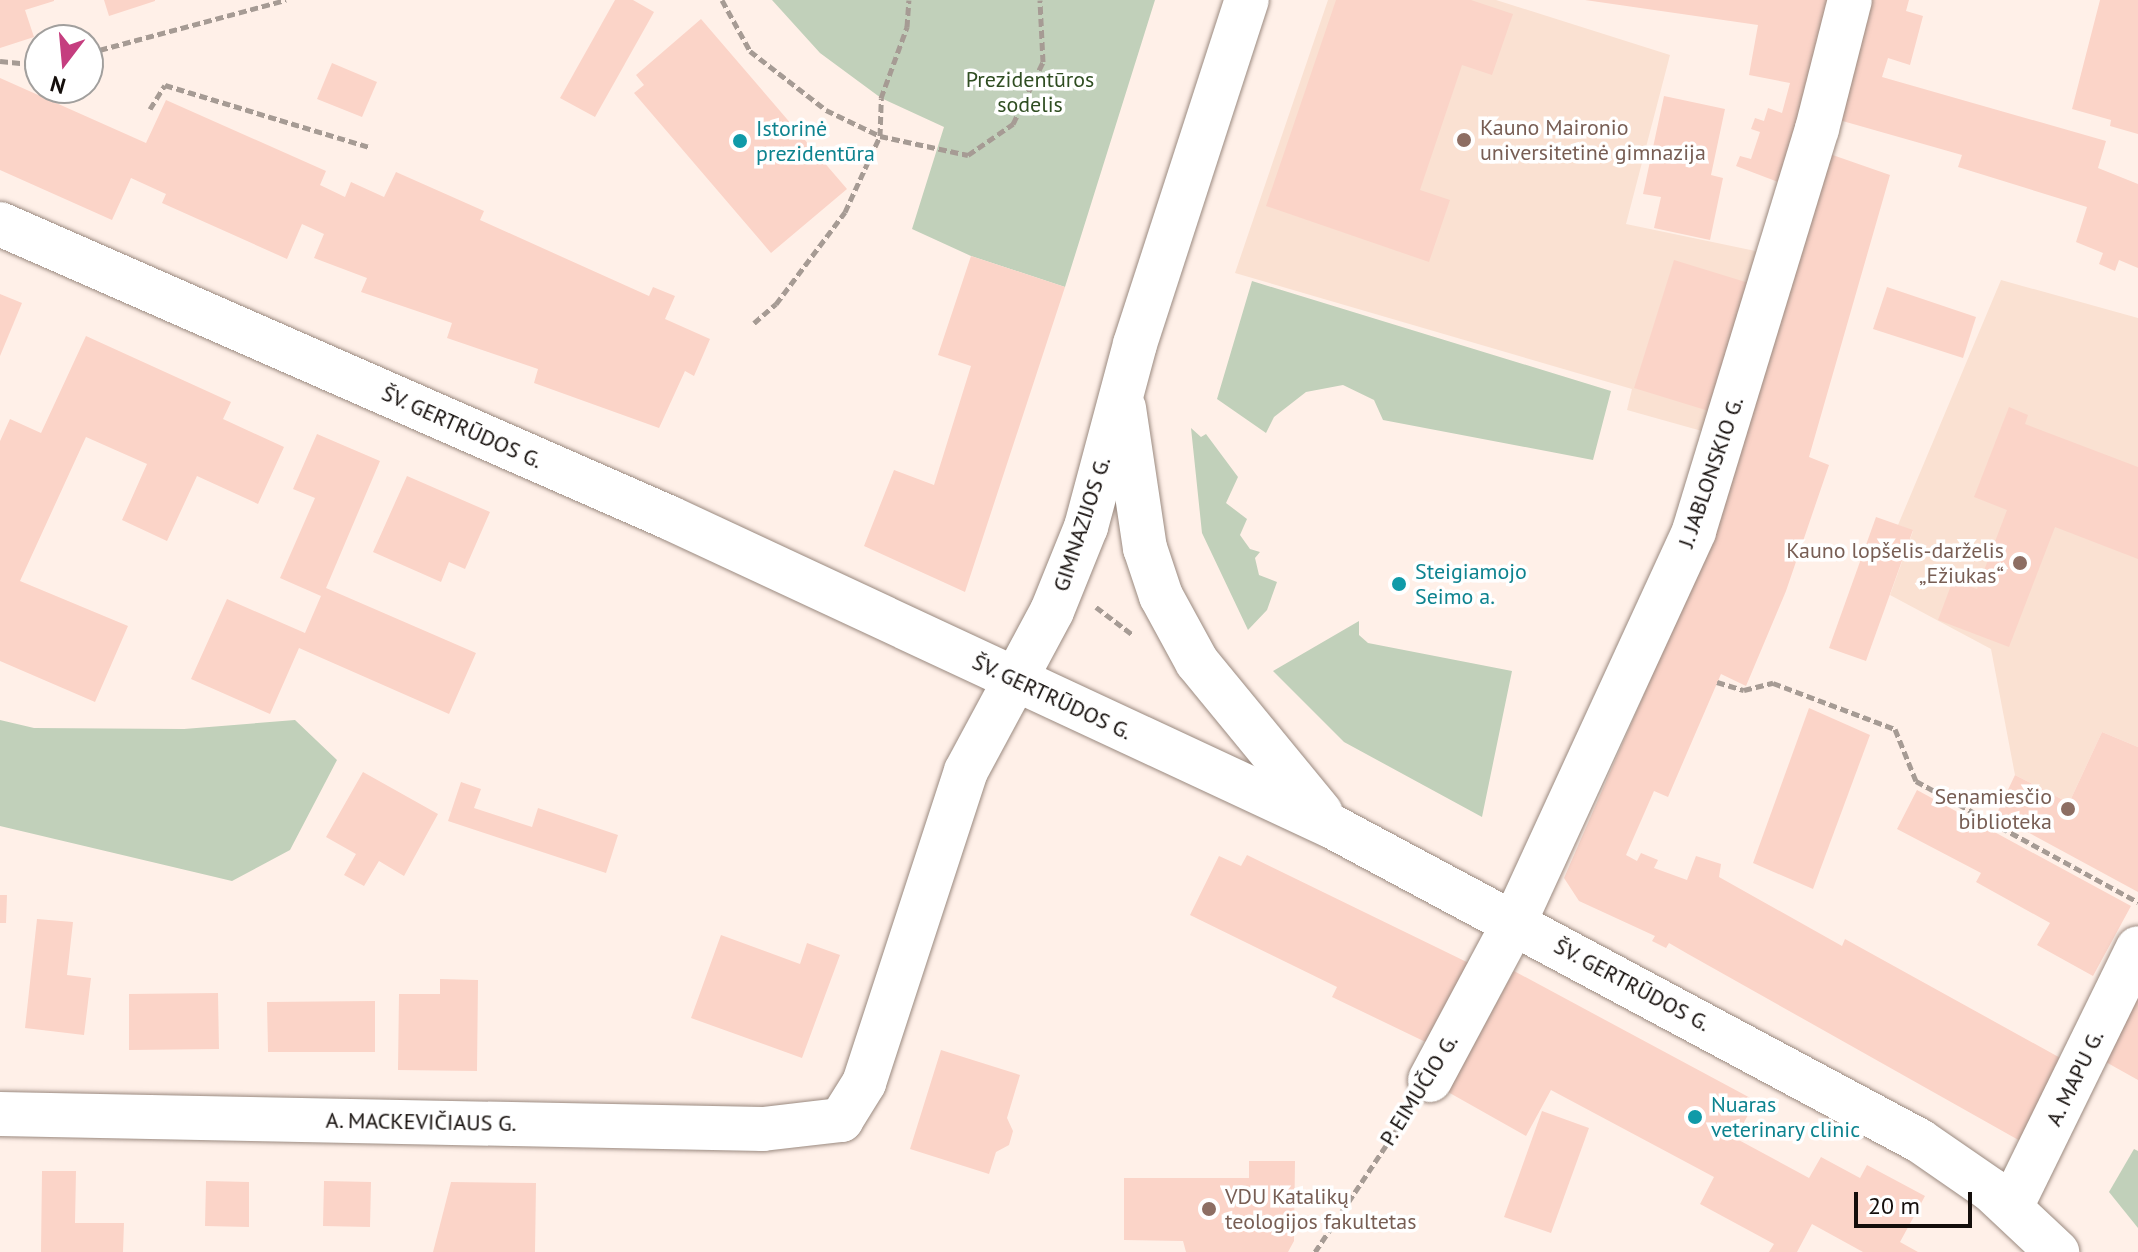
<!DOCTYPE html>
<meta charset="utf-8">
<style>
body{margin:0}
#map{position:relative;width:2138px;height:1252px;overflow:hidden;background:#fff0e8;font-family:"PT Sans",sans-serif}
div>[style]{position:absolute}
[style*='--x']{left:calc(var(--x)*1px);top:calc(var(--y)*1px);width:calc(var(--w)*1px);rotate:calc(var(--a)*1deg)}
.built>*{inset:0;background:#fae1d2}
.green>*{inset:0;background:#c1d0ba}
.building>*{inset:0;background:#fbd4c8}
.path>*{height:5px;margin-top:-2.5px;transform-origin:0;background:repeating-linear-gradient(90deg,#a69b94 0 8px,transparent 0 12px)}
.roads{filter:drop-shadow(0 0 2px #9b8a80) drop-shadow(0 0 2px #9b8a80)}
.minor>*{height:44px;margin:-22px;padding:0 22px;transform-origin:22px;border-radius:22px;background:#fff}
.major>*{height:44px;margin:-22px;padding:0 22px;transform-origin:22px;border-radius:22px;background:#fff}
.dots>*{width:22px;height:22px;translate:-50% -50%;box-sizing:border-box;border:4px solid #fff;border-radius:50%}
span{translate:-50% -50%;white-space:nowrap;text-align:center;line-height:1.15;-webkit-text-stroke:7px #fff;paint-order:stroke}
.park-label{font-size:22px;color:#2f4d21}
.education-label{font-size:22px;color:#785e54}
.left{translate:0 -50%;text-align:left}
.right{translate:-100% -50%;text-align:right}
.culture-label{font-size:22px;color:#0d838f}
.street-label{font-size:22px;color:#140e0b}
.north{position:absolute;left:24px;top:24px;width:80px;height:80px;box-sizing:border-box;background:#fff;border:2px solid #a19f9d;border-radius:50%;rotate:196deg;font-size:22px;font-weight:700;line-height:32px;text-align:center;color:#140e0b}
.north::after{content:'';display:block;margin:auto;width:28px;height:36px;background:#c53e7f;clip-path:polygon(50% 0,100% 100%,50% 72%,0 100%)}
.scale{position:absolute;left:1854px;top:1192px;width:118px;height:36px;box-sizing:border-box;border:4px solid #140e0b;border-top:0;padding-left:10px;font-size:24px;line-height:28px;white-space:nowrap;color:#140e0b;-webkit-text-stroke:6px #fff;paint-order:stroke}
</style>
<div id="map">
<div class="built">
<i style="clip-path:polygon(1328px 0,1496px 0,1670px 55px,1626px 224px,1765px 253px,1709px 433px,1627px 410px,1632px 389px,1235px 273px)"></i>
<i style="clip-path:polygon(2001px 280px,2138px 318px,2138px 747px,2102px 732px,2069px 803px,2015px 775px,1991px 649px,1890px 595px,1913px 531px,1898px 525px)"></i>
</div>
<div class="green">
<i style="clip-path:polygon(772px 0,1155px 0,1065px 287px,971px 256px,912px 229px,944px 127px,881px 98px,820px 53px)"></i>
<i style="clip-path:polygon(1252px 281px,1611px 391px,1593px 460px,1383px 420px,1374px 400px,1343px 385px,1306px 392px,1274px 417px,1266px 433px,1217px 399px)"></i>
<i style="clip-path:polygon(1191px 428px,1201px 437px,1206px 434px,1238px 477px,1226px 503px,1247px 519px,1240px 535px,1250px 549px,1260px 552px,1255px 558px,1259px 575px,1277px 582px,1267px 610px,1248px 630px,1202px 533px)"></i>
<i style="clip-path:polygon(1359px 621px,1359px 635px,1368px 643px,1512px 671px,1482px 817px,1344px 742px,1273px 671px)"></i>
<i style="clip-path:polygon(0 720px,34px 728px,184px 729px,295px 720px,337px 760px,290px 850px,232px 881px,0 826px)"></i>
<i style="clip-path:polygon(2134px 1149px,2138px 1151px,2138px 1228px,2109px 1192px)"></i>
</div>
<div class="building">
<i style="clip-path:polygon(0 0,54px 0,54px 1px,25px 10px,34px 37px,0 48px)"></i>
<i style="clip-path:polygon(104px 0,155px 0,155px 1px,109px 16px)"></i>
<i style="clip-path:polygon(615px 0,633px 0,654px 12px,595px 117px,560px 98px)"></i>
<i style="clip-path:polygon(1336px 0,1471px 0,1513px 14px,1492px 75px,1462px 65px,1420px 190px,1450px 200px,1429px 262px,1266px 206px)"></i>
<i style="clip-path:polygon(1585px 0,1839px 0,1783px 184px,1736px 166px,1740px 156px,1751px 159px,1760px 132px,1751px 129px,1755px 118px,1764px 121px,1768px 108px,1782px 113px,1790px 83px,1749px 75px,1758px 25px)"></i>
<i style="clip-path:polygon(1865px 0,1909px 0,1906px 11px,1923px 16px,1910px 65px,1888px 58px,1882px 77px,2106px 141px,2098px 168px,2138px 184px,2138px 268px,2119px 260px,2115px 271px,2099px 264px,2103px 253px,2076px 242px,2087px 207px,1958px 167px,1962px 155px,1832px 118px)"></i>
<i style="clip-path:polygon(2100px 0,2138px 0,2138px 134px,2110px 126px,2111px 120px,2072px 109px)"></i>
<i style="clip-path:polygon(701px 19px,847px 189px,771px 253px,634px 93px,644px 85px,636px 75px)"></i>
<i style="clip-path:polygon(332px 63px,377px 82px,362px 117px,317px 99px)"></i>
<i style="clip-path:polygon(0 78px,146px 143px,166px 100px,326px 171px,320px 185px,345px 197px,351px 182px,384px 197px,396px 172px,484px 211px,480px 220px,649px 296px,653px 287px,675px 296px,665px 319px,710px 339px,694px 376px,685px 371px,659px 428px,534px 383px,538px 369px,447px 338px,452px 323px,361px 292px,367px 278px,314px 258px,324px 234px,302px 224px,287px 259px,162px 203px,166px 194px,131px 178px,112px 220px,0 170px)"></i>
<i style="clip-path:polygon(1664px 96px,1725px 109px,1711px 175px,1723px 178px,1710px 240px,1654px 228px,1661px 197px,1643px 194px)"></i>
<i style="clip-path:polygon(1824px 152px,1890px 175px,1809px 457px,1829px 465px,1786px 591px,1746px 686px,1721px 674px,1668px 797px,1654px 791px,1626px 855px,1637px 861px,1641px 853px,1658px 860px,1654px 868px,1687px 880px,1696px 856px,1721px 864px,1719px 877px,1842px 946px,1845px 939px,2064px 1060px,2022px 1142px,1688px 954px,1669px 943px,1666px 948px,1652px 941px,1655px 936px,1579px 901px,1564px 878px,1665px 646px)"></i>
<i style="clip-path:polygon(971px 256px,1065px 287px,965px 592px,864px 546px,894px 470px,934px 485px,971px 366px,938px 355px)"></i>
<i style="clip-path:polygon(1674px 260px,1752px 284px,1712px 412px,1634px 388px)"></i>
<i style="clip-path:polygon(1887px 287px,1976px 317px,1963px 358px,1873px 329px)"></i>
<i style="clip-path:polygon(0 294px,22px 303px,0 356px)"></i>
<i style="clip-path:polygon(86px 336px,231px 402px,223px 419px,284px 447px,258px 504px,197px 476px,167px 541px,122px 520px,147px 464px,86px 437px,20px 581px,128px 626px,95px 702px,0 661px,0 441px,10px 419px,41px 433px)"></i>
<i style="clip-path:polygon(2009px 407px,2028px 415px,2025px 424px,2138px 467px,2138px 559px,2055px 527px,2009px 647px,1938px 620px,1953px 580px,1977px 589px,2007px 510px,1974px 497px)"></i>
<i style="clip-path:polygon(317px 434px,380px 461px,326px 588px,476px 653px,449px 714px,299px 648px,270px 714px,191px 679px,227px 599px,305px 633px,321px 596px,280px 578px,315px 498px,293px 489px)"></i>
<i style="clip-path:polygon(407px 476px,490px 512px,465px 569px,449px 562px,441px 582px,373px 552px)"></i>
<i style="clip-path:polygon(1876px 517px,1913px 530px,1866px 661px,1829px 648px)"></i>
<i style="clip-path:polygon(1809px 708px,1870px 735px,1813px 889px,1753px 863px)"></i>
<i style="clip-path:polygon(2102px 732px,2138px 747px,2138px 892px,1996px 815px,2015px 775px,2069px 803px)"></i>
<i style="clip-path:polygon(363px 772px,438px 814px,404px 876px,379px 861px,364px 886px,344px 875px,356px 854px,326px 837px)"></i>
<i style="clip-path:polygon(461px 782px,481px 789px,474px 808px,532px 827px,538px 808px,618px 835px,606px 873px,448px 821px)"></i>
<i style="clip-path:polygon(1917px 790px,2131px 906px,2093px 976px,2037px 945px,2050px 923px,1976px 882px,1981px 873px,1897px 829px)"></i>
<i style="clip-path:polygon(1247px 855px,1477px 967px,1438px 1048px,1332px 997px,1337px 987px,1190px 915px,1219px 856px,1241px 866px)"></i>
<i style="clip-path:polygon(0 895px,7px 895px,6px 923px,0 923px)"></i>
<i style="clip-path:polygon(37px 919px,73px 922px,67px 975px,91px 978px,84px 1035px,25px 1028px)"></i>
<i style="clip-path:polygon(721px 935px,800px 964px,807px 943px,840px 955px,802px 1058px,691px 1018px)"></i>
<i style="clip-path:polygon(1514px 971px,1756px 1101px,1735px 1138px,1809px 1178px,1821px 1157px,1860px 1178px,1867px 1165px,1925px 1196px,1900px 1242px,1918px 1252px,1863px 1252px,1812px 1224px,1797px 1252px,1769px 1252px,1774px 1244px,1700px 1204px,1714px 1177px,1551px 1090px,1526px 1136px,1448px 1092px)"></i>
<i style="clip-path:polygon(2138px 975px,2138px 1080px,2104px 1061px)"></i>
<i style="clip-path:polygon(440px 979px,478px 980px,477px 1071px,398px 1070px,399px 994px,440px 994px)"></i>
<i style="clip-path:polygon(218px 993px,219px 1049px,129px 1050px,129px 994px)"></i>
<i style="clip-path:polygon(375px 1001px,375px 1052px,268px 1052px,267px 1002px)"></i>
<i style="clip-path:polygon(941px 1050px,1020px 1075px,1007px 1118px,1013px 1131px,1009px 1145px,996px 1152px,989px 1174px,910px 1149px)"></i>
<i style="clip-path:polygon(1542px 1111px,1589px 1128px,1551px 1233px,1504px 1217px)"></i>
<i style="clip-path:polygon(1249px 1161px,1295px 1161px,1294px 1241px,1288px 1252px,1186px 1252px,1183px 1241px,1124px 1240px,1124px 1178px,1249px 1178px)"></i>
<i style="clip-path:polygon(42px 1171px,76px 1171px,75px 1223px,124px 1223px,123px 1252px,41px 1252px)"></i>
<i style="clip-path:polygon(206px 1181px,249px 1182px,249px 1227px,205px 1226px)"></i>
<i style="clip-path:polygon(324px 1181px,371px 1182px,370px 1227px,323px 1226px)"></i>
<i style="clip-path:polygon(451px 1182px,536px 1183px,535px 1252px,433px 1252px)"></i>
</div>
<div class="path">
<i style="--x:722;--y:0;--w:58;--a:61.2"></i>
<i style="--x:750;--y:51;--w:96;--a:37.8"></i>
<i style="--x:826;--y:110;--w:60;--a:25.7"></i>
<i style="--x:880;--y:136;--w:90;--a:12.2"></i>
<i style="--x:968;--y:155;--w:55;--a:-34.6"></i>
<i style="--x:1013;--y:124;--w:69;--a:-64.2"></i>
<i style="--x:1043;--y:62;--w:62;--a:-92.8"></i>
<i style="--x:88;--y:53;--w:205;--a:-15"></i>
<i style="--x:0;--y:61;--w:40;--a:5.7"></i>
<i style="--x:150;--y:109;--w:28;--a:-58"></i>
<i style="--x:165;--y:85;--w:213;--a:16.9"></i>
<i style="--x:754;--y:323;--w:29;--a:-41"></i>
<i style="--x:776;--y:304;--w:115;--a:-53.1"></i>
<i style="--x:845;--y:212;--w:84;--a:-65.3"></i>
<i style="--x:880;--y:136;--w:38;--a:-88"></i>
<i style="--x:881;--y:98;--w:76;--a:-69.9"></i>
<i style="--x:907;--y:27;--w:27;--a:-86"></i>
<i style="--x:1096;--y:607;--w:46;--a:37.1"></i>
<i style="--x:1717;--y:682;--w:28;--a:17"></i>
<i style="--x:1744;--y:690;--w:30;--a:-14"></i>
<i style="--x:1773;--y:683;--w:130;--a:20.7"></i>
<i style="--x:1895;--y:729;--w:56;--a:68"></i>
<i style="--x:1916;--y:781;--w:253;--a:28.6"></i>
<i style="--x:1315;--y:1252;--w:166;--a:-56.3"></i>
</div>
<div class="roads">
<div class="minor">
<i style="--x:1430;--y:1080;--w:178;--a:-61.9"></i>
<i style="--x:1514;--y:923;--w:431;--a:-65.3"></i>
<i style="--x:1694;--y:531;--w:420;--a:-73"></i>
<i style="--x:1817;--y:129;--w:133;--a:-75.7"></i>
<i style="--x:0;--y:1114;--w:763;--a:1.13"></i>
<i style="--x:763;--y:1129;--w:79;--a:-6.6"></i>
<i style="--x:841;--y:1120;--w:44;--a:-58.1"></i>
<i style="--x:864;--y:1083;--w:328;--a:-71.9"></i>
<i style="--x:966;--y:771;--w:103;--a:-61.7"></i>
<i style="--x:2011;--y:1207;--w:288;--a:-63.9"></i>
</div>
<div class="major">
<i style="--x:0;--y:224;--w:732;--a:23.69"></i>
<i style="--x:670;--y:518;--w:731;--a:24.99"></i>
<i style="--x:1333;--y:827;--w:666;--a:28.14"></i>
<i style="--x:1920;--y:1141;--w:86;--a:34.6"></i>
<i style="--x:1991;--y:1190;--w:91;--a:43.2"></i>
<i style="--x:1124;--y:408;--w:142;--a:81.5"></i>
<i style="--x:1145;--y:548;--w:51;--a:71.6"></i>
<i style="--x:1161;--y:596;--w:75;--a:61.4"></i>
<i style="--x:1197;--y:662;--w:195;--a:50.6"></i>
<i style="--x:1015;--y:680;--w:78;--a:-61.8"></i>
<i style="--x:1052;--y:611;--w:91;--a:-68"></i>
<i style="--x:1086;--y:527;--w:189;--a:-75"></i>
<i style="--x:1135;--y:344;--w:362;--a:-72"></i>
</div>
</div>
<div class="dots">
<i style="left:1464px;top:140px;background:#8d6e63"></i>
<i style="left:740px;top:141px;background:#0f9aa8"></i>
<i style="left:2020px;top:563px;background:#8d6e63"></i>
<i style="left:1399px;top:584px;background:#0f9aa8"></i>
<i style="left:2068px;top:809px;background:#8d6e63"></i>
<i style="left:1695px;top:1117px;background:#0f9aa8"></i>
<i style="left:1209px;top:1209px;background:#8d6e63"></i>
</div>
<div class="park-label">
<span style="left:1030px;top:92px">Prezidentūros<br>sodelis</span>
</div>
<div class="education-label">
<span class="left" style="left:1480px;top:140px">Kauno Maironio<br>universitetinė gimnazija</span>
<span class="right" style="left:2004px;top:563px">Kauno lopšelis-darželis<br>„Ežiukas“</span>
<span class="right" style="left:2052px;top:809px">Senamiesčio<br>biblioteka</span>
<span class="left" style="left:1225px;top:1209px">VDU Katalikų<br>teologijos fakultetas</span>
</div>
<div class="culture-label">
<span class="left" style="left:756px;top:141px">Istorinė<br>prezidentūra</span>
<span class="left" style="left:1415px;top:584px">Steigiamojo<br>Seimo a.</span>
<span class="left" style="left:1711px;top:1117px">Nuaras<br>veterinary clinic</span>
</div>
<div class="street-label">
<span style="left:462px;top:427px;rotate:24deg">ŠV. GERTRŪDOS G.</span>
<span style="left:1711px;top:472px;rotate:-71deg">J. JABLONSKIO G.</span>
<span style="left:1082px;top:524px;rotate:-72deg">GIMNAZIJOS G.</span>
<span style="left:1052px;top:697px;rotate:25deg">ŠV. GERTRŪDOS G.</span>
<span style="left:1632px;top:985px;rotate:28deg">ŠV. GERTRŪDOS G.</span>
<span style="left:2075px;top:1078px;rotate:-64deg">A. MAPU G.</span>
<span style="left:1419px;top:1090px;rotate:-58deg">P. EIMUČIO G.</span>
<span style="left:421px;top:1122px;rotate:1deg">A. MACKEVIČIAUS G.</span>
</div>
<div class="north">N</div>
<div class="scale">20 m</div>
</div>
